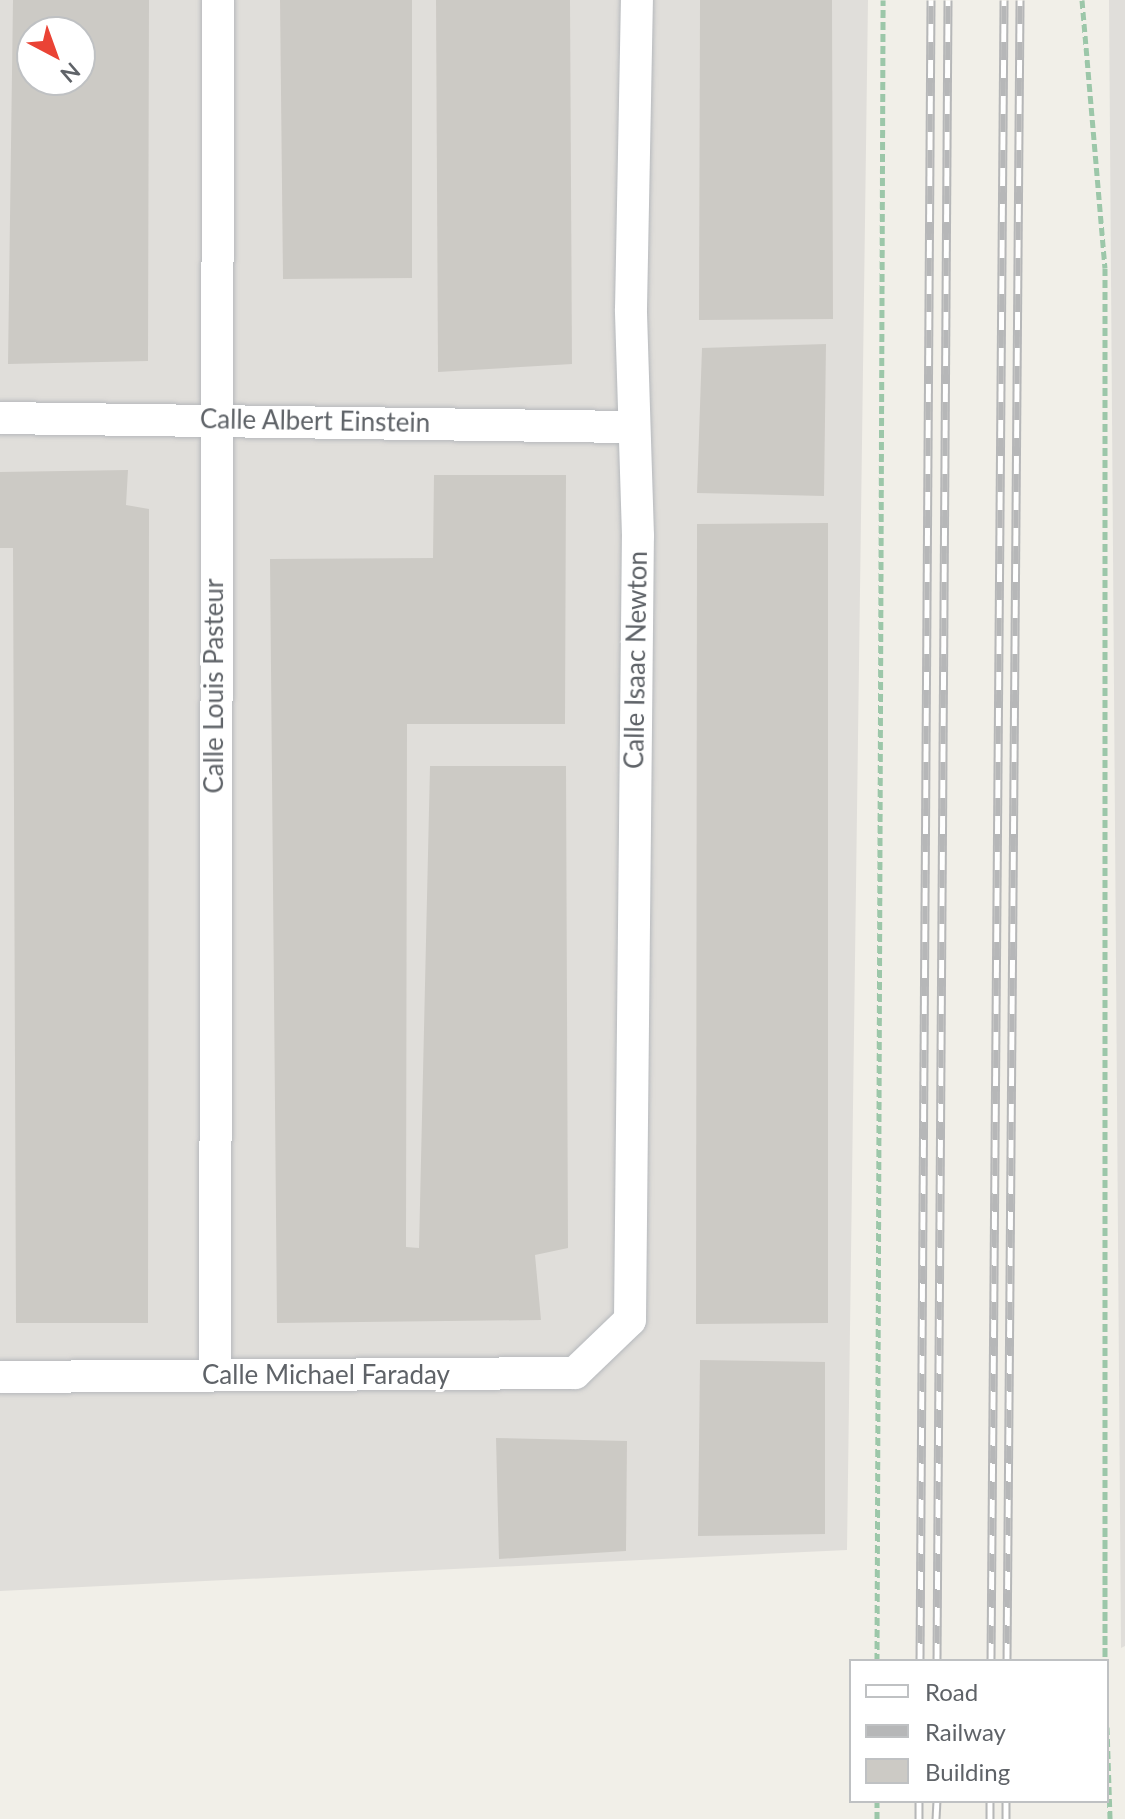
<!DOCTYPE html>
<style>
body{margin:0}
#map{position:relative;width:1125px;height:1819px;overflow:hidden;background:#f1efe8;font-family:Lato,sans-serif}
div>[style]{position:absolute}
[style*='--x']{left:calc(var(--x)*1px);top:calc(var(--y)*1px);width:calc(var(--w)*1px);rotate:calc(var(--a)*1deg)}
.industrial>*{inset:0;background:#e0deda}
.building>*{inset:0;background:#cccac5}
.path>*{height:5px;margin-top:-2.5px;transform-origin:0;background:repeating-linear-gradient(90deg,#9cc7a9 0 8px,transparent 0 12px)}
.roads{filter:drop-shadow(0 0 2px #b5b8bc) drop-shadow(0 0 2px #b5b8bc)}
.minor>*{height:32px;margin:-16px;padding:0 16px;transform-origin:16px;border-radius:16px;background:#fff}
.rail>*{height:9px;margin-top:-4.5px;transform-origin:0;background:repeating-linear-gradient(90deg,#fff 0 18px,#b6b7b8 0 36px);box-sizing:border-box;border-block:2px solid #b6b7b8}
span{translate:-50% -50%;white-space:nowrap;text-align:center;line-height:1.15;-webkit-text-stroke:6px #fff;paint-order:stroke}
.street-label{font-size:26px;color:#5f6368}
.legend{position:absolute;left:849px;top:1659px;width:260px;height:144px;box-sizing:border-box;background:#fff;border:2px solid #bfc1c3;margin:0;padding:10px 14px;list-style:none;font-size:24px;color:#5f6368}
.legend li{display:flex;align-items:center;gap:16px;height:40px}
.legend b{width:40px;border:2px solid #bfc1c3}
.north{position:absolute;left:16px;top:16px;width:80px;height:80px;box-sizing:border-box;background:#fff;border:2px solid #bfc1c3;border-radius:50%;rotate:139deg;font-size:22px;font-weight:700;line-height:32px;text-align:center;color:#5f6368}
.north::after{content:'';display:block;margin:auto;width:28px;height:36px;background:#ea4335;clip-path:polygon(50% 0,100% 100%,50% 72%,0 100%)}
</style>
<div id="map">
<div class="industrial">
<i style="clip-path:polygon(evenodd,0 0,868px 0,847px 1550px,0 1591px,0 0,32px 32px,80px 32px,80px 80px,32px 80px,32px 32px)"></i>
<i style="clip-path:polygon(1109px 0,1125px 0,1125px 1646px,1121px 1648px)"></i>
</div>
<div class="building">
<i style="clip-path:polygon(evenodd,13px 0,149px 0,148px 361px,8px 364px,13px 0,32px 32px,80px 32px,80px 80px,32px 80px,32px 32px)"></i>
<i style="clip-path:polygon(280px 0,412px 0,412px 278px,283px 279px)"></i>
<i style="clip-path:polygon(436px 0,570px 0,572px 364px,438px 372px)"></i>
<i style="clip-path:polygon(700px 0,832px 0,833px 319px,699px 320px)"></i>
<i style="clip-path:polygon(826px 344px,824px 496px,697px 493px,702px 348px)"></i>
<i style="clip-path:polygon(128px 470px,126px 505px,149px 509px,148px 1323px,16px 1323px,13px 548px,0 548px,0 472px)"></i>
<i style="clip-path:polygon(434px 475px,566px 475px,565px 724px,407px 724px,406px 1247px,419px 1248px,430px 766px,566px 766px,568px 1248px,535px 1255px,541px 1320px,277px 1323px,270px 559px,433px 558px)"></i>
<i style="clip-path:polygon(828px 523px,828px 1323px,696px 1324px,697px 524px)"></i>
<i style="clip-path:polygon(700px 1360px,825px 1362px,825px 1534px,698px 1536px)"></i>
<i style="clip-path:polygon(496px 1438px,627px 1441px,626px 1551px,499px 1559px)"></i>
</div>
<div class="path">
<i style="--x:1082;--y:0;--w:269;--a:85.1"></i>
<i style="--x:1105;--y:268;--w:1393;--a:90"></i>
<i style="--x:877;--y:1661;--w:1661;--a:-89.79"></i>
<i style="--x:1107;--y:1727;--w:92;--a:88.1"></i>
<i style="--x:877;--y:1819;--w:18;--a:-90"></i>
</div>
<div class="roads">
<div class="minor">
<i style="--x:0;--y:418;--w:631;--a:0.82"></i>
<i style="--x:215;--y:1373;--w:1373;--a:-89.87"></i>
<i style="--x:0;--y:1377;--w:575;--a:-0.4"></i>
<i style="--x:575;--y:1373;--w:76;--a:-43.9"></i>
<i style="--x:630;--y:1320;--w:784;--a:-89.42"></i>
<i style="--x:638;--y:536;--w:227;--a:-91.8"></i>
<i style="--x:631;--y:309;--w:309;--a:-88.9"></i>
</div>
</div>
<div class="rail">
<i style="--x:920;--y:1661;--w:1661;--a:-89.62"></i>
<i style="--x:937;--y:1661;--w:1661;--a:-89.62"></i>
<i style="--x:991;--y:1661;--w:1661;--a:-89.55"></i>
<i style="--x:1007;--y:1661;--w:1661;--a:-89.55"></i>
<i style="--x:919;--y:1819;--w:18;--a:-90"></i>
<i style="--x:936;--y:1819;--w:18;--a:-87"></i>
<i style="--x:990;--y:1819;--w:18;--a:-90"></i>
<i style="--x:1006;--y:1819;--w:18;--a:-90"></i>
</div>
<div class="street-label">
<span style="left:315px;top:421px;rotate:1deg">Calle Albert Einstein</span>
<span style="left:636px;top:660px;rotate:-89deg">Calle Isaac Newton</span>
<span style="left:214px;top:686px;rotate:-90deg">Calle Louis Pasteur</span>
<span style="left:326px;top:1375px">Calle Michael Faraday</span>
</div>
<ul class="legend">
<li><b style="height:10px;background:#fff"></b>Road</li>
<li><b style="height:10px;background:#b6b7b8"></b>Railway</li>
<li><b style="height:22px;background:#cccac5"></b>Building</li>
</ul>
<div class="north">N</div>
</div>
